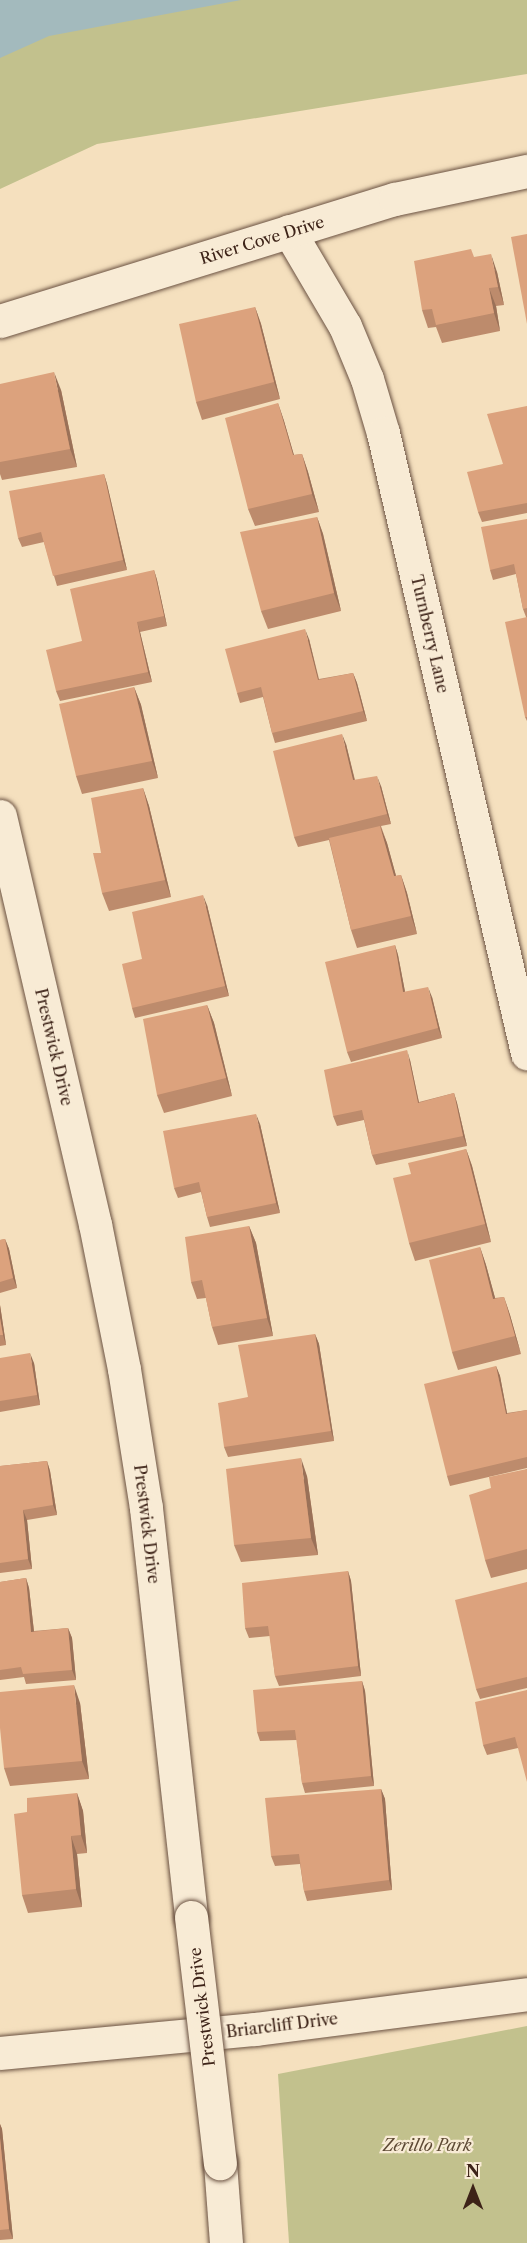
<!DOCTYPE html>
<style>
body{margin:0}
#map{position:relative;width:527px;height:2243px;overflow:hidden;background:#f5e0be;font-family:"Libre Caslon Text",serif}
div>[style]{position:absolute}
[style*='--x']{left:calc(var(--x)*1px);top:calc(var(--y)*1px);width:calc(var(--w)*1px);rotate:calc(var(--a)*1deg)}
.green>*{inset:0;background:#c2c18d}
.water>*{inset:0;background:#a3babd}
.roads{filter:drop-shadow(0 0 2px #6b5242) drop-shadow(0 0 2px #6b5242)}
.street>*{height:33px;margin:-16.5px;padding:0 16.5px;transform-origin:16.5px;border-radius:16.5px;background:#f8ebd5}
.bridges{filter:drop-shadow(0 0 2px #6b5242) drop-shadow(0 0 2px #6b5242)}
.street-bridge>*{height:33px;margin:-16.5px;padding:0 16.5px;transform-origin:16.5px;border-radius:16.5px;background:#f8ebd5}
.wall>*{inset:0;background:#bd8b6c}
.shaded-wall>*{inset:0;background:#9a7158}
.building>*{inset:0;background:#dca27d}
span{translate:-50% -50%;white-space:nowrap;text-align:center;line-height:1.15;-webkit-text-stroke:4.5px #f8ebd5;paint-order:stroke}
.street-label{font-size:16px;color:#3d2318}
.park-label{font-size:16px;color:#5e4a35;font-style:italic}
.north{position:absolute;left:443px;top:2159px;width:60px;height:60px;-webkit-text-stroke:4px #f8ebd5;paint-order:stroke;rotate:0deg;font-size:16px;font-weight:700;line-height:24px;text-align:center;color:#3d2318}
.north::after{content:'';display:block;margin:auto;width:21px;height:27px;background:#3d2318;clip-path:polygon(50% 0,100% 100%,50% 72%,0 100%)}
</style>
<div id="map">
<div class="green">
<i style="clip-path:polygon(0 0,527px 0,527px 74px,97px 144px,0 189px)"></i>
<i style="clip-path:polygon(527px 2026px,527px 2243px,289px 2243px,278px 2074px)"></i>
</div>
<div class="water">
<i style="clip-path:polygon(0 0,241px 0,49px 36px,0 58px)"></i>
</div>
<div class="roads">
<div class="street">
<i style="--x:289;--y:231;--w:110;--a:59.5"></i>
<i style="--x:345;--y:326;--w:57;--a:67.5"></i>
<i style="--x:367;--y:379;--w:56;--a:73.5"></i>
<i style="--x:383;--y:433;--w:637;--a:76.92"></i>
<i style="--x:0;--y:321;--w:413;--a:-17.2"></i>
<i style="--x:395;--y:199;--w:135;--a:-12"></i>
<i style="--x:0;--y:816;--w:419;--a:76.9"></i>
<i style="--x:95;--y:1224;--w:148;--a:78.7"></i>
<i style="--x:124;--y:1369;--w:141;--a:81"></i>
<i style="--x:146;--y:1508;--w:411;--a:83.7"></i>
<i style="--x:0;--y:2053;--w:256;--a:-5.4"></i>
<i style="--x:255;--y:2029;--w:274;--a:-7.3"></i>
<i style="--x:220;--y:2163;--w:80;--a:85.7"></i>
</div>
</div>
<div class="bridges">
<div class="street-bridge">
<i style="--x:191;--y:1917;--w:248;--a:83.3"></i>
</div>
</div>
<div class="wall">
<i style="clip-path:polygon(474px 257px,497px 272px,504px 305px,496px 306px,500px 331px,442px 343px,436px 327px,428px 328px,422px 310px)"></i>
<i style="clip-path:polygon(255px 307px,261px 324px,280px 399px,202px 420px,196px 402px)"></i>
<i style="clip-path:polygon(0 384px,61px 390px,77px 467px,2px 480px,0 474px)"></i>
<i style="clip-path:polygon(278px 403px,284px 421px,294px 455px,302px 454px,308px 472px,319px 512px,255px 526px,248px 509px)"></i>
<i style="clip-path:polygon(527px 406px,527px 513px,482px 522px,478px 512px,503px 464px)"></i>
<i style="clip-path:polygon(104px 474px,107px 484px,127px 570px,57px 586px,44px 542px,22px 547px,18px 538px)"></i>
<i style="clip-path:polygon(317px 517px,323px 534px,341px 611px,268px 629px,261px 611px)"></i>
<i style="clip-path:polygon(527px 519px,527px 721px,525px 717px,526px 617px,523px 609px,516px 574px,493px 580px,490px 570px)"></i>
<i style="clip-path:polygon(154px 570px,157px 580px,167px 626px,140px 632px,152px 682px,60px 701px,56px 691px,82px 641px)"></i>
<i style="clip-path:polygon(309px 639px,319px 679px,353px 673px,357px 683px,367px 721px,275px 743px,272px 733px,263px 697px,240px 703px,237px 693px)"></i>
<i style="clip-path:polygon(134px 687px,141px 705px,158px 778px,82px 794px,76px 776px)"></i>
<i style="clip-path:polygon(346px 744px,355px 780px,381px 786px,391px 824px,381px 826px,387px 843px,396px 876px,401px 875px,407px 893px,417px 934px,357px 948px,351px 930px,329px 840px,298px 847px,294px 837px)"></i>
<i style="clip-path:polygon(143px 788px,149px 806px,171px 897px,109px 911px,102px 893px,101px 853px)"></i>
<i style="clip-path:polygon(207px 905px,229px 996px,135px 1018px,132px 1008px,142px 959px)"></i>
<i style="clip-path:polygon(395px 945px,398px 955px,405px 992px,432px 997px,442px 1038px,351px 1062px,347px 1052px)"></i>
<i style="clip-path:polygon(207px 1005px,214px 1023px,232px 1096px,164px 1113px,157px 1095px)"></i>
<i style="clip-path:polygon(410px 1060px,419px 1102px,454px 1093px,457px 1103px,467px 1146px,376px 1165px,372px 1155px,364px 1120px,337px 1126px,333px 1116px)"></i>
<i style="clip-path:polygon(260px 1124px,280px 1213px,210px 1227px,207px 1217px,201px 1192px,178px 1198px,174px 1188px)"></i>
<i style="clip-path:polygon(466px 1149px,472px 1166px,491px 1242px,415px 1261px,409px 1243px,411px 1174px)"></i>
<i style="clip-path:polygon(249px 1226px,256px 1243px,273px 1336px,218px 1345px,212px 1327px,206px 1298px,197px 1299px,191px 1282px)"></i>
<i style="clip-path:polygon(5px 1239px,9px 1249px,17px 1288px,0 1293px,0 1240px)"></i>
<i style="clip-path:polygon(480px 1247px,486px 1265px,495px 1298px,504px 1297px,510px 1315px,521px 1354px,458px 1370px,452px 1352px)"></i>
<i style="clip-path:polygon(0 1305px,6px 1345px,0 1346px)"></i>
<i style="clip-path:polygon(315px 1334px,319px 1344px,334px 1441px,228px 1457px,224px 1447px,248px 1397px)"></i>
<i style="clip-path:polygon(0 1358px,34px 1363px,40px 1405px,0 1412px)"></i>
<i style="clip-path:polygon(496px 1366px,500px 1376px,507px 1413px,527px 1410px,527px 1468px,450px 1486px,447px 1476px)"></i>
<i style="clip-path:polygon(47px 1461px,50px 1471px,57px 1515px,27px 1520px,32px 1569px,0 1573px,0 1466px)"></i>
<i style="clip-path:polygon(527px 1469px,527px 1569px,491px 1578px,485px 1560px,491px 1488px)"></i>
<i style="clip-path:polygon(307px 1476px,318px 1555px,241px 1562px,234px 1545px)"></i>
<i style="clip-path:polygon(348px 1571px,351px 1581px,361px 1676px,279px 1686px,275px 1676px,270px 1636px,249px 1638px,245px 1628px)"></i>
<i style="clip-path:polygon(26px 1578px,29px 1588px,34px 1631px,68px 1628px,72px 1638px,76px 1680px,26px 1684px,24px 1677px,0 1680px,0 1582px)"></i>
<i style="clip-path:polygon(527px 1582px,527px 1688px,480px 1699px,476px 1689px)"></i>
<i style="clip-path:polygon(362px 1681px,365px 1691px,374px 1786px,305px 1793px,302px 1783px,297px 1740px,260px 1741px,257px 1732px)"></i>
<i style="clip-path:polygon(527px 1690px,518px 1748px,487px 1755px,483px 1745px)"></i>
<i style="clip-path:polygon(80px 1703px,89px 1779px,10px 1786px,4px 1768px)"></i>
<i style="clip-path:polygon(381px 1789px,385px 1799px,392px 1890px,307px 1901px,304px 1891px,300px 1864px,275px 1866px,271px 1856px)"></i>
<i style="clip-path:polygon(77px 1793px,83px 1811px,87px 1853px,77px 1854px,82px 1907px,28px 1913px,22px 1895px)"></i>
<i style="clip-path:polygon(0 2124px,2px 2129px,13px 2239px,0 2240px)"></i>
</div>
<div class="shaded-wall">
<i style="clip-path:polygon(491px 254px,497px 272px,504px 305px,498px 287px)"></i>
<i style="clip-path:polygon(489px 288px,496px 306px,500px 331px,494px 313px)"></i>
<i style="clip-path:polygon(255px 307px,261px 324px,280px 399px,274px 382px)"></i>
<i style="clip-path:polygon(54px 372px,61px 390px,77px 467px,70px 449px)"></i>
<i style="clip-path:polygon(278px 403px,284px 421px,299px 473px,293px 455px)"></i>
<i style="clip-path:polygon(302px 454px,308px 472px,319px 512px,312px 494px)"></i>
<i style="clip-path:polygon(104px 474px,107px 484px,127px 570px,123px 560px)"></i>
<i style="clip-path:polygon(317px 517px,323px 534px,341px 611px,334px 593px)"></i>
<i style="clip-path:polygon(154px 570px,157px 580px,167px 626px,164px 616px)"></i>
<i style="clip-path:polygon(137px 622px,140px 632px,152px 682px,148px 672px)"></i>
<i style="clip-path:polygon(305px 629px,309px 639px,321px 690px,318px 680px)"></i>
<i style="clip-path:polygon(353px 673px,357px 683px,367px 721px,363px 711px)"></i>
<i style="clip-path:polygon(134px 687px,141px 705px,158px 778px,152px 761px)"></i>
<i style="clip-path:polygon(342px 734px,346px 744px,357px 790px,353px 780px)"></i>
<i style="clip-path:polygon(377px 776px,381px 786px,391px 824px,387px 814px)"></i>
<i style="clip-path:polygon(143px 788px,149px 806px,171px 897px,165px 880px)"></i>
<i style="clip-path:polygon(380px 826px,387px 843px,401px 894px,394px 876px)"></i>
<i style="clip-path:polygon(401px 875px,407px 893px,417px 934px,411px 916px)"></i>
<i style="clip-path:polygon(203px 895px,207px 905px,229px 996px,225px 986px)"></i>
<i style="clip-path:polygon(395px 945px,398px 955px,407px 1002px,403px 992px)"></i>
<i style="clip-path:polygon(428px 987px,432px 997px,442px 1038px,438px 1028px)"></i>
<i style="clip-path:polygon(207px 1005px,214px 1023px,232px 1096px,226px 1078px)"></i>
<i style="clip-path:polygon(407px 1050px,410px 1060px,421px 1113px,418px 1103px)"></i>
<i style="clip-path:polygon(454px 1093px,457px 1103px,467px 1146px,463px 1136px)"></i>
<i style="clip-path:polygon(256px 1114px,260px 1124px,280px 1213px,276px 1203px)"></i>
<i style="clip-path:polygon(466px 1149px,472px 1166px,491px 1242px,485px 1224px)"></i>
<i style="clip-path:polygon(249px 1226px,256px 1243px,273px 1336px,267px 1318px)"></i>
<i style="clip-path:polygon(5px 1239px,9px 1249px,17px 1288px,13px 1278px)"></i>
<i style="clip-path:polygon(480px 1247px,486px 1265px,500px 1316px,493px 1299px)"></i>
<i style="clip-path:polygon(504px 1297px,510px 1315px,521px 1354px,515px 1336px)"></i>
<i style="clip-path:polygon(0 1305px,6px 1345px,3px 1335px,0 1318px)"></i>
<i style="clip-path:polygon(315px 1334px,319px 1344px,334px 1441px,331px 1431px)"></i>
<i style="clip-path:polygon(30px 1353px,34px 1363px,40px 1405px,37px 1395px)"></i>
<i style="clip-path:polygon(496px 1366px,500px 1376px,509px 1424px,506px 1414px)"></i>
<i style="clip-path:polygon(301px 1458px,307px 1476px,318px 1555px,311px 1538px)"></i>
<i style="clip-path:polygon(47px 1461px,50px 1471px,57px 1515px,53px 1505px)"></i>
<i style="clip-path:polygon(23px 1510px,27px 1520px,32px 1569px,28px 1559px)"></i>
<i style="clip-path:polygon(348px 1571px,351px 1581px,361px 1676px,358px 1666px)"></i>
<i style="clip-path:polygon(26px 1578px,29px 1588px,35px 1641px,31px 1632px)"></i>
<i style="clip-path:polygon(68px 1628px,72px 1638px,76px 1680px,72px 1670px)"></i>
<i style="clip-path:polygon(362px 1681px,365px 1691px,374px 1786px,371px 1776px)"></i>
<i style="clip-path:polygon(74px 1685px,80px 1703px,89px 1779px,82px 1761px)"></i>
<i style="clip-path:polygon(381px 1789px,385px 1799px,392px 1890px,389px 1880px)"></i>
<i style="clip-path:polygon(77px 1793px,83px 1811px,87px 1853px,81px 1835px)"></i>
<i style="clip-path:polygon(71px 1836px,77px 1854px,82px 1907px,76px 1889px)"></i>
<i style="clip-path:polygon(0 2124px,2px 2129px,13px 2239px,9px 2229px,0 2138px)"></i>
</div>
<div class="building">
<i style="clip-path:polygon(527px 234px,527px 324px,511px 237px)"></i>
<i style="clip-path:polygon(471px 249px,474px 257px,491px 254px,498px 287px,489px 288px,494px 313px,436px 325px,432px 309px,422px 310px,414px 261px)"></i>
<i style="clip-path:polygon(255px 307px,274px 382px,196px 402px,179px 324px)"></i>
<i style="clip-path:polygon(54px 372px,70px 449px,0 462px,0 384px)"></i>
<i style="clip-path:polygon(278px 403px,293px 455px,302px 454px,312px 494px,248px 509px,225px 418px)"></i>
<i style="clip-path:polygon(527px 406px,527px 503px,478px 512px,467px 472px,503px 464px,487px 414px)"></i>
<i style="clip-path:polygon(104px 474px,123px 560px,53px 576px,41px 532px,18px 538px,9px 491px)"></i>
<i style="clip-path:polygon(317px 517px,334px 593px,261px 611px,240px 532px)"></i>
<i style="clip-path:polygon(527px 519px,527px 608px,523px 609px,514px 564px,490px 570px,481px 527px)"></i>
<i style="clip-path:polygon(154px 570px,164px 616px,137px 622px,148px 672px,56px 691px,46px 650px,82px 641px,70px 589px)"></i>
<i style="clip-path:polygon(527px 617px,527px 717px,525px 717px,505px 622px)"></i>
<i style="clip-path:polygon(305px 629px,318px 680px,353px 673px,363px 711px,272px 733px,261px 687px,237px 693px,225px 649px)"></i>
<i style="clip-path:polygon(134px 687px,152px 761px,76px 776px,59px 704px)"></i>
<i style="clip-path:polygon(342px 734px,353px 780px,377px 776px,387px 814px,294px 837px,273px 751px)"></i>
<i style="clip-path:polygon(143px 788px,165px 880px,102px 893px,93px 853px,101px 853px,91px 798px)"></i>
<i style="clip-path:polygon(380px 826px,394px 876px,401px 875px,411px 916px,351px 930px,329px 838px)"></i>
<i style="clip-path:polygon(203px 895px,225px 986px,132px 1008px,122px 964px,142px 959px,132px 912px)"></i>
<i style="clip-path:polygon(395px 945px,403px 992px,428px 987px,438px 1028px,347px 1052px,325px 962px)"></i>
<i style="clip-path:polygon(207px 1005px,226px 1078px,157px 1095px,143px 1019px)"></i>
<i style="clip-path:polygon(407px 1050px,418px 1103px,454px 1093px,463px 1136px,372px 1155px,362px 1110px,333px 1116px,324px 1070px)"></i>
<i style="clip-path:polygon(256px 1114px,276px 1203px,207px 1217px,199px 1182px,174px 1188px,163px 1131px)"></i>
<i style="clip-path:polygon(466px 1149px,485px 1224px,409px 1243px,393px 1178px,411px 1174px,408px 1163px)"></i>
<i style="clip-path:polygon(249px 1226px,267px 1318px,212px 1327px,202px 1280px,191px 1282px,185px 1237px)"></i>
<i style="clip-path:polygon(5px 1239px,13px 1278px,0 1282px,0 1240px)"></i>
<i style="clip-path:polygon(480px 1247px,493px 1299px,504px 1297px,515px 1336px,452px 1352px,429px 1260px)"></i>
<i style="clip-path:polygon(0 1318px,3px 1335px,0 1335px)"></i>
<i style="clip-path:polygon(315px 1334px,331px 1431px,224px 1447px,218px 1403px,248px 1397px,238px 1345px)"></i>
<i style="clip-path:polygon(30px 1353px,37px 1395px,0 1401px,0 1358px)"></i>
<i style="clip-path:polygon(496px 1366px,506px 1414px,527px 1410px,527px 1457px,447px 1476px,424px 1384px)"></i>
<i style="clip-path:polygon(301px 1458px,311px 1538px,234px 1545px,226px 1469px)"></i>
<i style="clip-path:polygon(47px 1461px,53px 1505px,23px 1510px,28px 1559px,0 1563px,0 1466px)"></i>
<i style="clip-path:polygon(527px 1469px,527px 1549px,485px 1560px,469px 1495px,491px 1488px,489px 1477px)"></i>
<i style="clip-path:polygon(348px 1571px,358px 1666px,275px 1676px,268px 1626px,245px 1628px,242px 1583px)"></i>
<i style="clip-path:polygon(26px 1578px,31px 1632px,68px 1628px,72px 1670px,23px 1674px,21px 1667px,0 1670px,0 1582px)"></i>
<i style="clip-path:polygon(527px 1582px,527px 1677px,476px 1689px,455px 1600px)"></i>
<i style="clip-path:polygon(362px 1681px,371px 1776px,302px 1783px,295px 1730px,257px 1732px,253px 1690px)"></i>
<i style="clip-path:polygon(74px 1685px,82px 1761px,4px 1768px,0 1728px,0 1692px)"></i>
<i style="clip-path:polygon(527px 1690px,527px 1782px,515px 1737px,483px 1745px,475px 1702px)"></i>
<i style="clip-path:polygon(381px 1789px,389px 1880px,304px 1891px,299px 1854px,271px 1856px,265px 1798px)"></i>
<i style="clip-path:polygon(77px 1793px,81px 1835px,71px 1836px,76px 1889px,22px 1895px,14px 1814px,27px 1812px,27px 1798px)"></i>
<i style="clip-path:polygon(0 2138px,9px 2229px,0 2230px)"></i>
</div>
<div class="street-label">
<span style="left:262px;top:240px;rotate:-17deg">River Cove Drive</span>
<span style="left:430px;top:634px;rotate:77deg">Turnberry Lane</span>
<span style="left:54px;top:1047px;rotate:77deg">Prestwick Drive</span>
<span style="left:147px;top:1524px;rotate:83deg">Prestwick Drive</span>
<span style="left:202px;top:2007px;rotate:-97deg">Prestwick Drive</span>
<span style="left:282px;top:2025px;rotate:-7deg">Briarcliff Drive</span>
</div>
<div class="park-label">
<span style="left:427px;top:2145px">Zerillo Park</span>
</div>
<div class="north">N</div>
</div>
